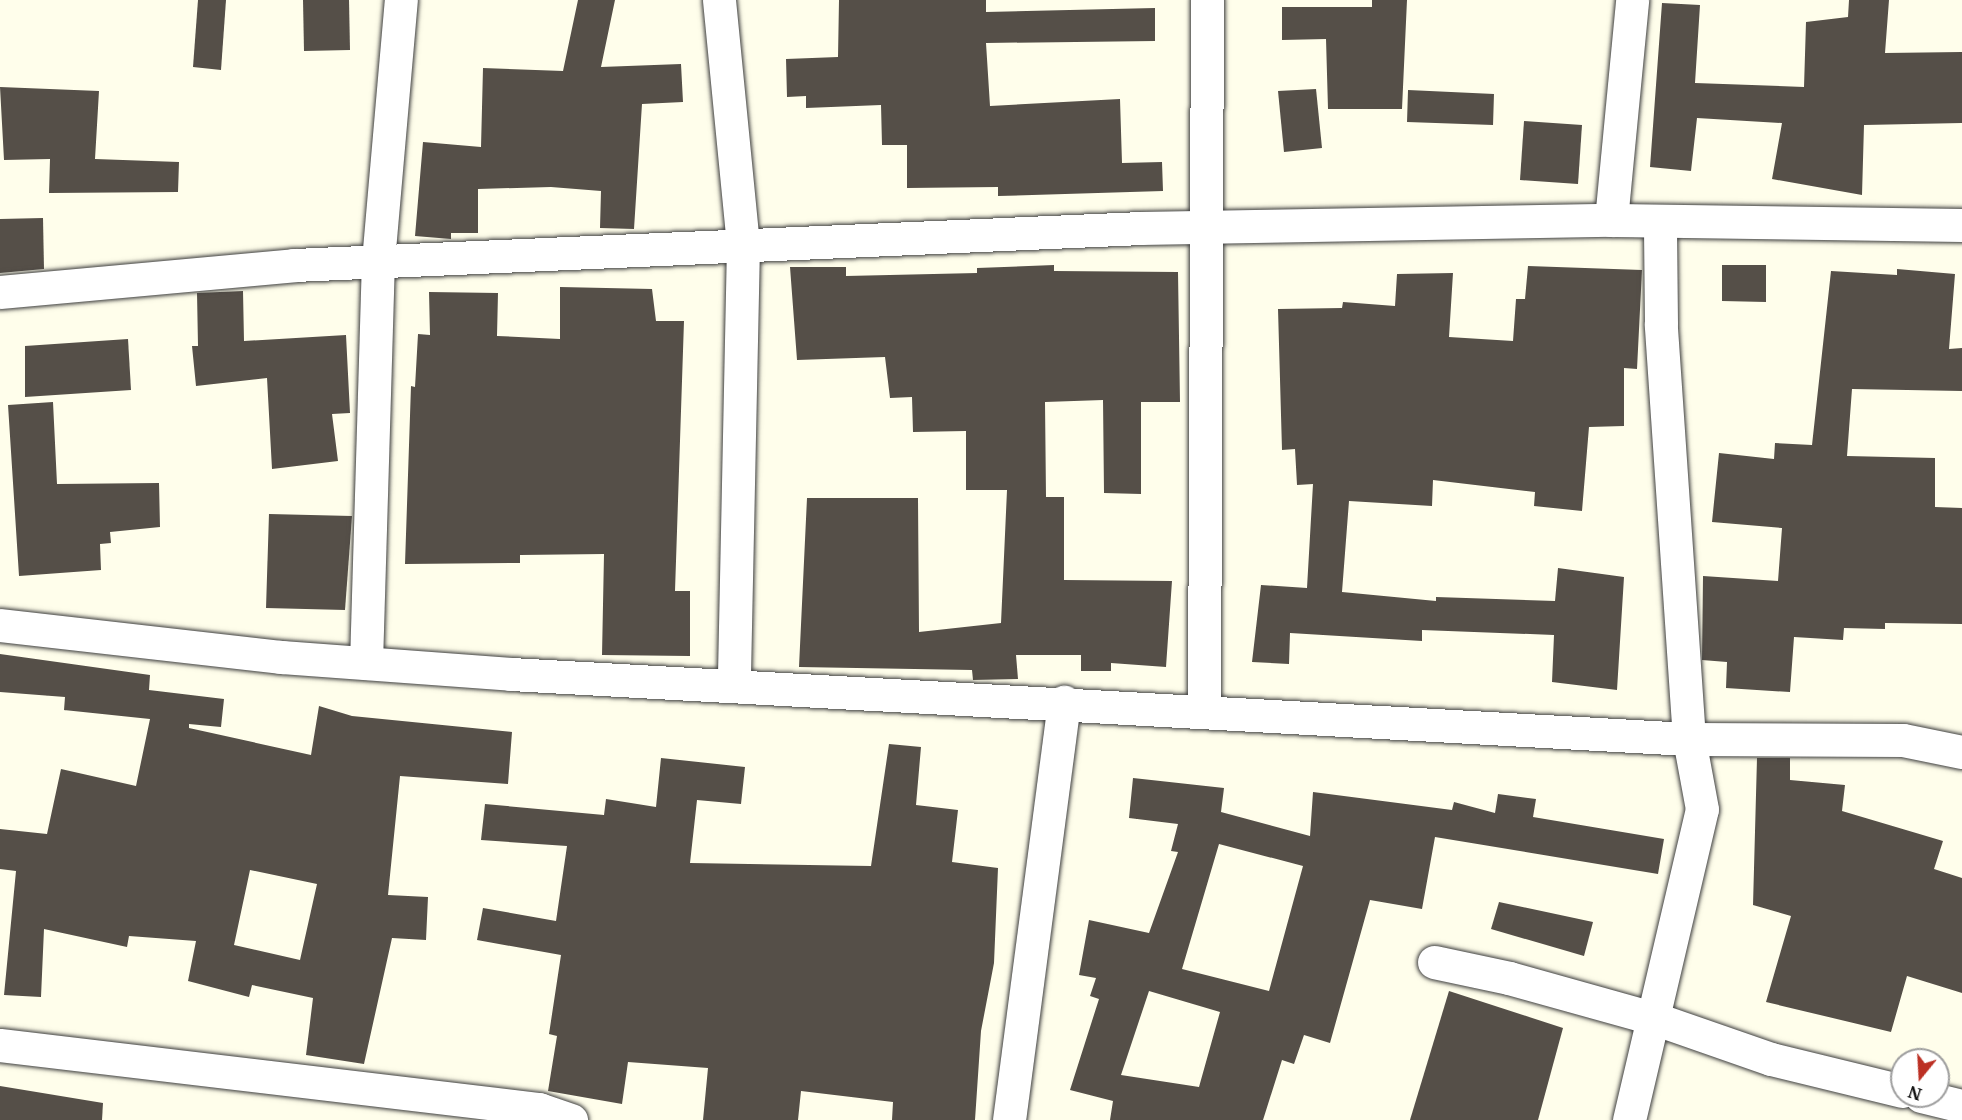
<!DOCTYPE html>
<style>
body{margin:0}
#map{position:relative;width:1962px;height:1120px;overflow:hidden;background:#fffeeb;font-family:Merriweather,serif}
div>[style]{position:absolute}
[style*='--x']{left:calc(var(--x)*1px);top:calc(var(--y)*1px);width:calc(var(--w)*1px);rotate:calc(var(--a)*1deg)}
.building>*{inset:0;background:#554f48}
.roads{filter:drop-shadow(0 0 2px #3f3f3f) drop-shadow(0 0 2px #3f3f3f)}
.street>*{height:33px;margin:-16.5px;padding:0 16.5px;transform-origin:16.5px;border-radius:16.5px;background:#fff}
span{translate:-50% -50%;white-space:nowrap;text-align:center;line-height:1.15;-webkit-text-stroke:6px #fff;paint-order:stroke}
.north{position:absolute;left:1890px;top:1048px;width:60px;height:60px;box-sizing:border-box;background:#fff;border:2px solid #9e9e9e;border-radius:50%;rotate:198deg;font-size:16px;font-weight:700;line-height:24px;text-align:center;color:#0c0c0c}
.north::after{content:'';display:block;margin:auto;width:21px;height:27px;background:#bc3024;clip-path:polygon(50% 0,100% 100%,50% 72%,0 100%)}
</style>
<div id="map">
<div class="building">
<i style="clip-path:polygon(198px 0,226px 0,221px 70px,193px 67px)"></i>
<i style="clip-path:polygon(303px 0,349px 0,350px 50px,304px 51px)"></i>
<i style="clip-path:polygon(578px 0,615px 0,601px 67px,681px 64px,683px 102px,642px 104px,634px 229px,600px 228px,601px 191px,551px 187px,478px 189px,478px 233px,451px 233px,451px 239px,415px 236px,423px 142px,481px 147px,483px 68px,563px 71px)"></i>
<i style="clip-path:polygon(839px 0,986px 0,986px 12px,1155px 8px,1155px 41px,986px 43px,990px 106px,1120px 99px,1122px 163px,1162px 162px,1163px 191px,998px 196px,998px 187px,907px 188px,907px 145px,882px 145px,881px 105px,806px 108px,806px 96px,787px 97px,786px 59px,838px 57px)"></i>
<i style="clip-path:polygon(1372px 0,1407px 0,1402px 109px,1328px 109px,1326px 39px,1282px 40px,1282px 7px,1372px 7px)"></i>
<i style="clip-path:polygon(1849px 0,1889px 0,1885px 53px,1962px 52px,1962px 123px,1864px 125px,1862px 195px,1772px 179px,1782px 123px,1697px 118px,1691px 171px,1650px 167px,1662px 3px,1700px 5px,1695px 83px,1804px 87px,1806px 22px,1848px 17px)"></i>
<i style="clip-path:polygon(0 87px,99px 91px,95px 159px,179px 162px,178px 192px,49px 193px,50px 159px,4px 160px)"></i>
<i style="clip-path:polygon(1316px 89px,1322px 148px,1284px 152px,1278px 91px)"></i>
<i style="clip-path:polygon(1408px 90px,1494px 94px,1493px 125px,1407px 122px)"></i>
<i style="clip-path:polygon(1524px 121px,1582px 125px,1578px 184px,1520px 180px)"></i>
<i style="clip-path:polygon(43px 218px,44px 269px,0 273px,0 219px)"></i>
<i style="clip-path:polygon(1054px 265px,1054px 271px,1178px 272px,1180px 402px,1141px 402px,1141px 494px,1104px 493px,1103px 400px,1045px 402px,1046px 497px,1064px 497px,1064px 580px,1172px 581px,1166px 667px,1111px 663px,1111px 671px,1081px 671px,1081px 655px,1016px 655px,1018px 679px,973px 680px,972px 670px,799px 667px,807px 498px,918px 498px,919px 632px,1001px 623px,1007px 490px,966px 490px,966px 431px,913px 432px,912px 397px,890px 398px,885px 357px,797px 360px,790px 267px,846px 267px,846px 276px,977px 273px,977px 268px)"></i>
<i style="clip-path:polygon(1722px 265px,1766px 265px,1766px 302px,1722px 301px)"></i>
<i style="clip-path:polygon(1528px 266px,1642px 270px,1637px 369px,1624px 368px,1624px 426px,1589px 427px,1582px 511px,1534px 506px,1535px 492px,1433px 480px,1432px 506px,1349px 501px,1342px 592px,1436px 601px,1436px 597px,1555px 601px,1558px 568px,1624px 577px,1617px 690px,1552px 682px,1554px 635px,1422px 630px,1422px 641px,1290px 633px,1289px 664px,1252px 662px,1261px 585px,1307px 588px,1313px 484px,1297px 485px,1295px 449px,1282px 450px,1278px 309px,1342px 308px,1343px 302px,1395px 306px,1397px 274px,1453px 273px,1449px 337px,1513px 341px,1516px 299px,1525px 299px)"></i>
<i style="clip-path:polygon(1897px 269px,1955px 274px,1949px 349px,1962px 348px,1962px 391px,1852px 389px,1847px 456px,1935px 458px,1935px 507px,1962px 508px,1962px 624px,1885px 623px,1885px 629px,1844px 628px,1843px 640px,1794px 637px,1790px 692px,1726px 688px,1727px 662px,1702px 660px,1703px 576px,1778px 581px,1782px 528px,1712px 522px,1719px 453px,1774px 459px,1775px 443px,1812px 445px,1831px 271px,1897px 275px)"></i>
<i style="clip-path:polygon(560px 287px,652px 289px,656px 321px,684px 321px,675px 591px,690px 591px,690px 656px,602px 655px,604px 554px,520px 555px,520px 563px,405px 564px,411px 386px,415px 387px,418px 334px,430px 335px,429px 292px,498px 293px,497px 336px,560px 339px)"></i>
<i style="clip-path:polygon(243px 291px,244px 341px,346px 335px,350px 413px,332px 414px,338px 461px,272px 469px,267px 378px,196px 386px,192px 346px,198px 346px,197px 293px)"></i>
<i style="clip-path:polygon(128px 339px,131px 390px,25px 397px,25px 346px)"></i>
<i style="clip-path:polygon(53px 402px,57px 484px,159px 483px,160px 527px,110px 532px,111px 543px,100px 544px,101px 570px,19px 576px,8px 405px)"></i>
<i style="clip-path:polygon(269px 514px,352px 516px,345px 610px,266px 608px)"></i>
<i style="clip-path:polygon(evenodd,0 654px,150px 675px,149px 690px,224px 699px,221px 727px,189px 724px,189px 728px,311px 755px,319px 706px,352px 716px,512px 732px,508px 784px,400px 776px,388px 895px,428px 897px,426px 940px,392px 938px,364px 1064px,306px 1055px,313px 998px,252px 985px,249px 997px,188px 981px,196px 941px,129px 936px,127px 947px,44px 929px,41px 997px,4px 995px,16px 871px,0 869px,0 829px,47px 834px,61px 769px,136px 786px,150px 719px,64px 710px,65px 697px,0 692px,0 654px,250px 870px,317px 884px,300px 960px,234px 945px,250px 870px)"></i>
<i style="clip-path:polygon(889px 744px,921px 747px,916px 805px,958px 810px,952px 862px,998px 868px,994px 963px,981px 1031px,975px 1120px,892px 1120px,893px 1102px,801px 1091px,798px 1120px,703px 1120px,708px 1068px,628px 1062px,622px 1104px,548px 1091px,557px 1036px,549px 1034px,561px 955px,477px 940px,483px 908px,556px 921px,567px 846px,481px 840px,485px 804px,604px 815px,606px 799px,656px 807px,661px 758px,745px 767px,741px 804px,697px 800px,690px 863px,871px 866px)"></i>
<i style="clip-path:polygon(1757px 758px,1790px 758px,1790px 780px,1845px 785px,1842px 811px,1943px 841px,1934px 869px,1962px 878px,1962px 993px,1907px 976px,1891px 1032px,1766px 1002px,1791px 916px,1753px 905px)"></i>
<i style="clip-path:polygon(evenodd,1133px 778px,1224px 788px,1221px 812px,1310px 836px,1313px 792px,1452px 810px,1454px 802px,1495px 813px,1498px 794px,1536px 799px,1533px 817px,1664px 839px,1658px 874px,1435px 837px,1422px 909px,1370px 900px,1330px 1043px,1304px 1035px,1294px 1064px,1282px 1060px,1263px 1120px,1110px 1120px,1113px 1101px,1070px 1090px,1099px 999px,1090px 996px,1096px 978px,1079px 975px,1089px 920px,1149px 933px,1178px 852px,1171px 851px,1178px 824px,1129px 818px,1133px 778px,1219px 844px,1303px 866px,1269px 991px,1182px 969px,1219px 844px,1133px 778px,1149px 991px,1220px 1012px,1199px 1087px,1121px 1075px,1149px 991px)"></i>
<i style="clip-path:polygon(1499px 902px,1593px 922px,1584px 956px,1491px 929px)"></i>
<i style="clip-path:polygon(1449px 991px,1563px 1028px,1538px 1120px,1410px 1120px)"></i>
<i style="clip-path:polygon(0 1086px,103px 1103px,102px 1120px,0 1120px)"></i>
</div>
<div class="roads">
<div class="street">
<i style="--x:719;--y:0;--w:246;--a:84.4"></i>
<i style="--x:743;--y:245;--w:439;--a:91.2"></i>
<i style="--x:1611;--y:220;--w:221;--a:-84.5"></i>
<i style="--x:0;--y:292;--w:295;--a:-5.2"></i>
<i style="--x:294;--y:265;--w:847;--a:-2.5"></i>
<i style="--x:1140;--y:228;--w:471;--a:-1"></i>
<i style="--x:1611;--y:220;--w:351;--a:0.8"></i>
<i style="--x:0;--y:625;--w:283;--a:6.5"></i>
<i style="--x:281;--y:657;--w:231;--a:4.2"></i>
<i style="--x:511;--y:674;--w:1180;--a:3.16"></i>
<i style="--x:1689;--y:739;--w:214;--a:0.3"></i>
<i style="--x:1903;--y:740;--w:60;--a:11.5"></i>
<i style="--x:366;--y:663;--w:402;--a:-88.3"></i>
<i style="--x:378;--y:261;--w:262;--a:-85"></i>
<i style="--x:1204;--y:710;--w:710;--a:-89.76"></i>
<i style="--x:1434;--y:962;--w:77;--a:12"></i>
<i style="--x:1509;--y:978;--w:153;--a:15.6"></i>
<i style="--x:1656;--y:1019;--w:122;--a:19.2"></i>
<i style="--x:1771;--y:1059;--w:135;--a:13.7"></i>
<i style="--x:0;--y:1045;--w:543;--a:6.77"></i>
<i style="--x:539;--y:1109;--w:34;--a:19"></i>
<i style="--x:1921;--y:1096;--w:42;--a:13.7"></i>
<i style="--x:1009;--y:1120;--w:422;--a:-82.5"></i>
<i style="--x:1629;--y:1120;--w:319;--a:-76.8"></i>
<i style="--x:1702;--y:809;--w:71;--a:-100.5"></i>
<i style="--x:1689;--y:739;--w:416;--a:-93.9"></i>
<i style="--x:1661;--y:324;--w:103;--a:-90.6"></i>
</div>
</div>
<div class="north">N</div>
</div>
